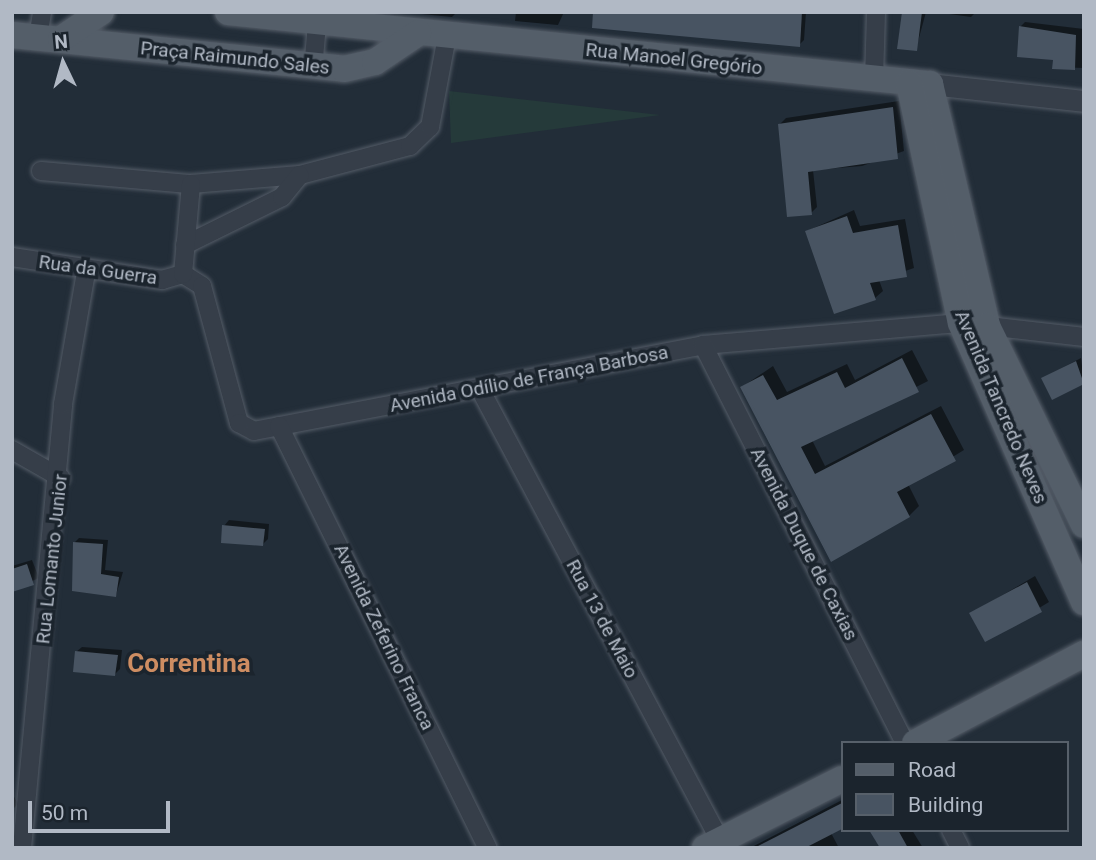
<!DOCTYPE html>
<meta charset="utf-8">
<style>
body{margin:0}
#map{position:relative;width:1096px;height:860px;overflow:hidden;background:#222d38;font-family:Roboto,sans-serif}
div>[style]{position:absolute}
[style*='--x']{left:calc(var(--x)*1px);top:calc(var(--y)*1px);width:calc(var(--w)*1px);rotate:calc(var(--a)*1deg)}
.green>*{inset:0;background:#253a3a}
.shadow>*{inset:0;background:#0007}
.building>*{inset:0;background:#485462}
.roads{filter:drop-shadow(0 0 2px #545c67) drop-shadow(0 0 2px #545c67)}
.minor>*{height:18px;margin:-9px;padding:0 9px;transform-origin:9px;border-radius:9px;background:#363e49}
.tertiary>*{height:21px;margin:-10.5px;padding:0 10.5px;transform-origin:10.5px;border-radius:10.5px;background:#363e49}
.primary>*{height:26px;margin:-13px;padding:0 13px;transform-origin:13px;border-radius:13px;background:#545e69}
span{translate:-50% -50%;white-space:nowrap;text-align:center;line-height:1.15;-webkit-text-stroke:7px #1b242d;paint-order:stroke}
.street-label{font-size:19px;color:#b1b9c5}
.district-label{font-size:26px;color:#ce8d62;font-weight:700}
.frame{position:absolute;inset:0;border:14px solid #b1b9c5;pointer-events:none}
.legend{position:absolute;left:841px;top:741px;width:228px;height:91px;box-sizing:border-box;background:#1b242d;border:2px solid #57606a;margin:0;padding:9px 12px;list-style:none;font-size:21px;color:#b1b9c5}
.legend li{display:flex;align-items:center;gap:14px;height:35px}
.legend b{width:35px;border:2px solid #57606a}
.north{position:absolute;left:28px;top:28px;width:70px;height:70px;-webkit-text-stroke:5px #1b242d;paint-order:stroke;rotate:355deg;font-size:19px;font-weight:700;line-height:28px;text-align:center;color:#b1b9c5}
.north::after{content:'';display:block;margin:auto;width:24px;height:32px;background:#b1b9c5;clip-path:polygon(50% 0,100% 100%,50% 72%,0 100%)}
.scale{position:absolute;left:28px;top:801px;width:142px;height:32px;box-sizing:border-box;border:4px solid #b1b9c5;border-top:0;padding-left:9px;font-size:21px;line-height:24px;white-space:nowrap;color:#b1b9c5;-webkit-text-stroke:5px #1b242d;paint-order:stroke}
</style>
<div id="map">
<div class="green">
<i style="clip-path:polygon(449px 91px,660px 115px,451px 143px)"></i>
</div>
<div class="shadow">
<i style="clip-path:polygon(402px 12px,457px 12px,452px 17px)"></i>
<i style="clip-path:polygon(516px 12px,564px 12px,558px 25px,515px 21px)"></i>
<i style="clip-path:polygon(595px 12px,806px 12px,804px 40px,799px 45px)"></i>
<i style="clip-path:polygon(903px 12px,926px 12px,916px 49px)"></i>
<i style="clip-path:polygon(935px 12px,976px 12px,971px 17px)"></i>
<i style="clip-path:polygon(1025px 22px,1084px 29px,1084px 68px,1054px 67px,1054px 58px,1020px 27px)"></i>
<i style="clip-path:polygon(899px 101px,904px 151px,862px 166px,813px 170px,817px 207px,811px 213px,780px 124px,786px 118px)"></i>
<i style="clip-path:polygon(854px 210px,860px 226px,905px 219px,914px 268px,879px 280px,883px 291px,875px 298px,807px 231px)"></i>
<i style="clip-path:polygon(912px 350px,928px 381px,812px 440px,825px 466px,941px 406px,964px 450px,908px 484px,919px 506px,909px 516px,832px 559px,742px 387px,773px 366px,787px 392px,847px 364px,855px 380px)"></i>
<i style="clip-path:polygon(1081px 358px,1084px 382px,1053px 397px,1043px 378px)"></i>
<i style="clip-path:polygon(229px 520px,269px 524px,268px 539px,263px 544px,224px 526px)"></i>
<i style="clip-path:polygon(79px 538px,108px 540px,105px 570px,123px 572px,116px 595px,74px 543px)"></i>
<i style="clip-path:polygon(32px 560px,39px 578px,12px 590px,12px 566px)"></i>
<i style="clip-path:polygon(1035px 576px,1049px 602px,986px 640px,972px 613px)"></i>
<i style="clip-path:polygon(82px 647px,122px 650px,120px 669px,115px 674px,76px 652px)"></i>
<i style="clip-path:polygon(12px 793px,18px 804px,12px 810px)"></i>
<i style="clip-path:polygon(842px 800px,842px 827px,831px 833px,839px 848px,750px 848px)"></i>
<i style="clip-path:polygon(871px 830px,912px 830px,923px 848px,882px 848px)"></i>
</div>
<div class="building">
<i style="clip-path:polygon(593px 12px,802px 12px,800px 47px,592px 28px)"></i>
<i style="clip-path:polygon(902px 12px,922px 12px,917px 51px,897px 49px)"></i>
<i style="clip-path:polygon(1019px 26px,1076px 35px,1075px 70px,1052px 69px,1053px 60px,1017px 57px)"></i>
<i style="clip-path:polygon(893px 107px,898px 159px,808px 172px,812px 215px,787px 217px,778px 124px)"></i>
<i style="clip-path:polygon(847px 216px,853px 233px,898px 225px,907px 277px,870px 283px,876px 300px,834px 314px,805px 231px)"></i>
<i style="clip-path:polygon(902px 358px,919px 392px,801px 447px,815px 474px,931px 414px,956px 461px,897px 492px,910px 517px,831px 562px,740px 387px,763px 375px,777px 400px,837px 372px,845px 388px)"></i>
<i style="clip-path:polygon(1076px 361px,1084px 384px,1052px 400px,1041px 378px)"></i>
<i style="clip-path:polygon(222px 525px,265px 529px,263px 546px,221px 543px)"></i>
<i style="clip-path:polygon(73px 542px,103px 544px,101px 574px,119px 577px,116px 597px,72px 591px)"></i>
<i style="clip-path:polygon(27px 564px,34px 585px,12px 592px,12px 569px)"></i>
<i style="clip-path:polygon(1027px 582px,1042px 612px,985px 642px,969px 613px)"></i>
<i style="clip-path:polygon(75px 651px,118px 655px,115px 676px,73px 672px)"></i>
<i style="clip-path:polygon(842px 803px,842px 829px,805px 848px,754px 848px)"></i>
<i style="clip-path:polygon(869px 830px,898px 830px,908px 848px,880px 848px)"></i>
</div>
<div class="roads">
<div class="minor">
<i style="--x:38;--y:38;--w:26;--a:-81"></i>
<i style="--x:313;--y:69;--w:56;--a:-84.9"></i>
<i style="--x:874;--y:80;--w:68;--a:-88.3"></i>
<i style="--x:41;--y:171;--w:151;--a:5"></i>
<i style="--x:191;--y:184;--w:109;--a:-4.7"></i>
<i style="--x:300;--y:175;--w:114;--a:-14.8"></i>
<i style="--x:410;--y:146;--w:28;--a:-44"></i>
<i style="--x:430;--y:127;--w:93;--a:-79.4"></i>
<i style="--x:185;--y:245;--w:108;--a:-26.3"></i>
<i style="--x:282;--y:197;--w:28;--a:-51"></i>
<i style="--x:12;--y:257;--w:152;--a:8.7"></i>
<i style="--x:162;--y:280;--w:22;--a:-16"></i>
<i style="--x:183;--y:274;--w:22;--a:32"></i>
<i style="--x:202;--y:286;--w:142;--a:74.9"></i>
<i style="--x:239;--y:423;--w:17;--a:28"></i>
<i style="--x:254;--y:431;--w:457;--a:-10.8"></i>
<i style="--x:703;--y:345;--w:259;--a:-4.9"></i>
<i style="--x:961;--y:323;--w:124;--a:6.5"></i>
<i style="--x:183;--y:274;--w:90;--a:-84.9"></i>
<i style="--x:703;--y:345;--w:446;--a:63.1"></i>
<i style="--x:481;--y:391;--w:518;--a:62"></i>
<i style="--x:279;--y:426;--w:471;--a:63.7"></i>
<i style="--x:12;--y:450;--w:56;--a:29.7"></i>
<i style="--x:951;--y:830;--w:20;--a:63"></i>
<i style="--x:22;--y:848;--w:446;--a:-84.7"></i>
<i style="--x:63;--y:404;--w:134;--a:-80.1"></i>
</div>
<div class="tertiary">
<i style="--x:930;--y:84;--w:155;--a:6.3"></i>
</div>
<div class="primary">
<i style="--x:228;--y:12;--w:706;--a:5.86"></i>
<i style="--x:930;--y:84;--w:249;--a:76.7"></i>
<i style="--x:987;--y:326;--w:221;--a:64"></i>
<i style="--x:12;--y:35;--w:334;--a:5.8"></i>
<i style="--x:344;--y:69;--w:32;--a:-13"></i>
<i style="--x:375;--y:62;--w:52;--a:-34"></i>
<i style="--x:61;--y:39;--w:48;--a:-34"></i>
<i style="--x:909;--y:83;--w:246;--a:77.8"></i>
<i style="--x:961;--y:323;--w:305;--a:66.2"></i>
<i style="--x:915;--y:743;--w:191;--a:-27.8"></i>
<i style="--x:705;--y:848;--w:153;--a:-26.7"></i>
</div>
</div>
<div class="street-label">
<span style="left:235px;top:58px;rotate:6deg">Praça Raimundo Sales</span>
<span style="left:674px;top:59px;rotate:6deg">Rua Manoel Gregório</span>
<span style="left:98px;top:270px;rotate:8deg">Rua da Guerra</span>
<span style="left:529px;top:379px;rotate:-11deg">Avenida Odílio de França Barbosa</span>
<span style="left:1001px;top:407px;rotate:67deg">Avenida Tancredo Neves</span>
<span style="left:804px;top:544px;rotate:63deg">Avenida Duque de Caxias</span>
<span style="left:52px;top:559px;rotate:-84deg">Rua Lomanto Junior</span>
<span style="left:602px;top:619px;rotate:62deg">Rua 13 de Maio</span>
<span style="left:384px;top:637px;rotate:64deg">Avenida Zeferino Franca</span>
</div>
<div class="district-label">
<span style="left:189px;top:664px">Correntina</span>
</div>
<div class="frame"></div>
<ul class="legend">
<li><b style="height:9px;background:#545e69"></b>Road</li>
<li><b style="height:19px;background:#485462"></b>Building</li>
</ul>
<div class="north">N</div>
<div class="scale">50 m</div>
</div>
